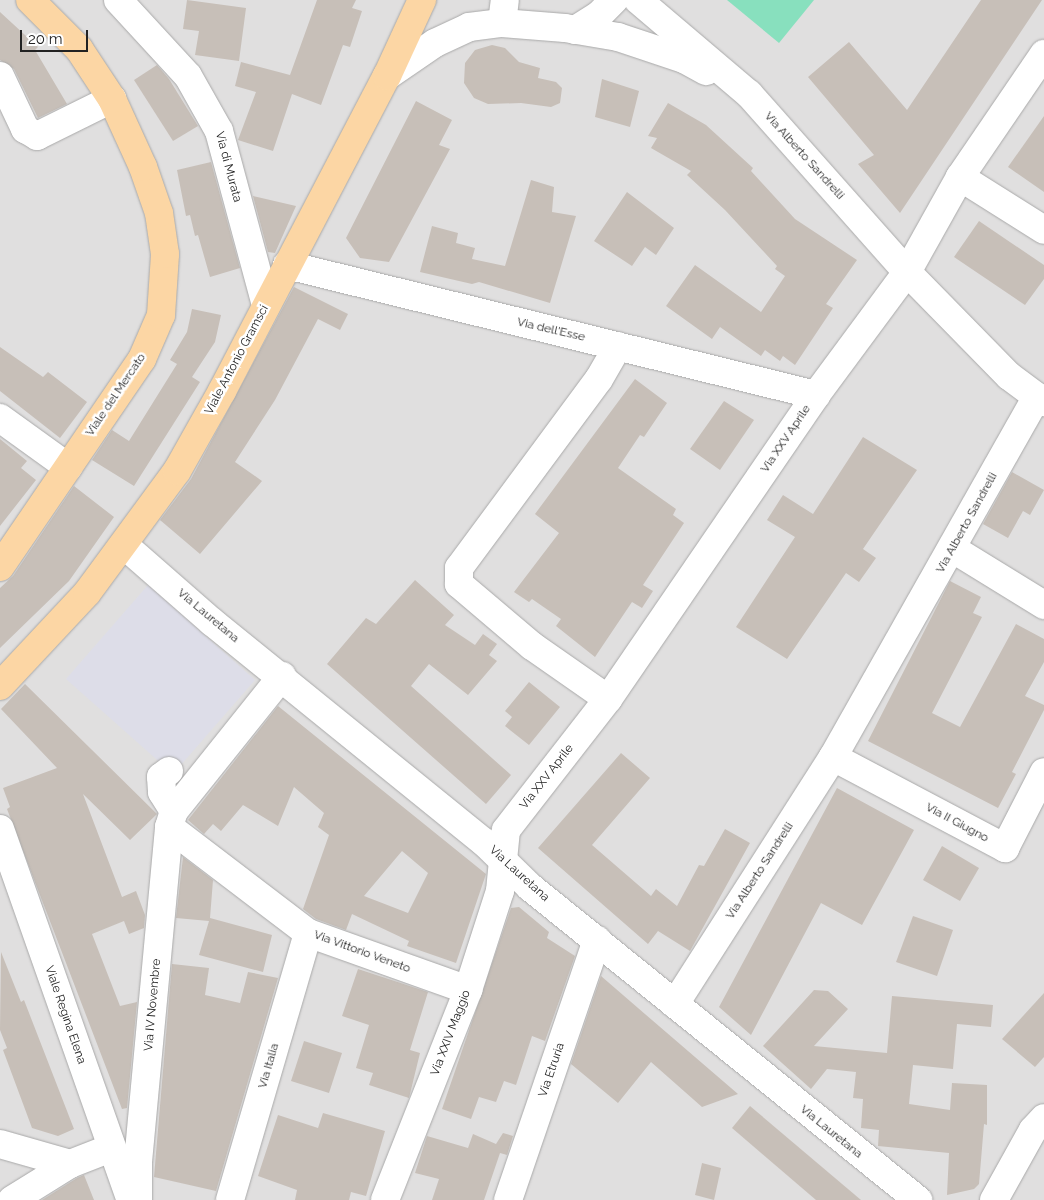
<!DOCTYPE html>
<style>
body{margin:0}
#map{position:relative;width:1044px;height:1200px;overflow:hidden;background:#f2efe9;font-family:Raleway,sans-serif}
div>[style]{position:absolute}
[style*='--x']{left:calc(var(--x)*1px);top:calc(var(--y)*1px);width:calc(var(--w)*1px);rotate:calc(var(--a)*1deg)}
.residential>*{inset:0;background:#e0dfdf}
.pitch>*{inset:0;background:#88e0be}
.plaza>*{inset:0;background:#dddde8}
.building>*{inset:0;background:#c7bfb8}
.roads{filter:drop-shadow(0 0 1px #a9a9a9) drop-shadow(0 0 1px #a9a9a9)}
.minor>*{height:28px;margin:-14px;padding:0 14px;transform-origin:14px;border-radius:14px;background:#fff}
.major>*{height:28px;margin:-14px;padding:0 14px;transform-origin:14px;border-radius:14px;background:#fcd6a4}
span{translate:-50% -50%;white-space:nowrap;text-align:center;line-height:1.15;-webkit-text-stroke:5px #fff;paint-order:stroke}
.street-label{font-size:12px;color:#222}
.scale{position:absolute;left:20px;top:30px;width:68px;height:22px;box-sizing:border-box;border:2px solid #222;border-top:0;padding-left:6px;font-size:15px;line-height:18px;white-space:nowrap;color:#222;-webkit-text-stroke:4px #fff;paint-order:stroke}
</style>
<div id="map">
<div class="residential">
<i style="clip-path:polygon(0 0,1044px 0,1044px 1200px,0 1200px)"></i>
</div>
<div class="pitch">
<i style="clip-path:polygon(727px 0,814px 0,779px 43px)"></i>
</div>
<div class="plaza">
<i style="clip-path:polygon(148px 585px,255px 680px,173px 774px,66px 679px)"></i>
</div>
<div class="building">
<i style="clip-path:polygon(187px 0,246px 8px,239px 61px,195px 55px,199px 31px,183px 29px)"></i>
<i style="clip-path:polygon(317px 0,356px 0,352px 8px,362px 11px,350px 47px,343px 45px,321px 105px,292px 94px,273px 151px,238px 140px,256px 92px,235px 86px,241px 62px,290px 75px)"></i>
<i style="clip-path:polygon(981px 0,1042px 0,900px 213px,858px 164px,874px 155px,808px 77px,849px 42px,907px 110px)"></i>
<i style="clip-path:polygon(0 12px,38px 47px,35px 50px,67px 104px,38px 118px,14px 69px,0 60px)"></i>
<i style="clip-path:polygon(492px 45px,505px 48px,519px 62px,540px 68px,538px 78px,556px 82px,562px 88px,560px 103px,551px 107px,521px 103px,488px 104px,474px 98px,464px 83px,465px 63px,475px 50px)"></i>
<i style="clip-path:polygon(157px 65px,169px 79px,198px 126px,173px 141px,134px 80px)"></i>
<i style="clip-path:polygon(602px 79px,639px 91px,630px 127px,595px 117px)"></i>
<i style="clip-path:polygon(416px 101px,452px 120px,439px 145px,450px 149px,389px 262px,360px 258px,346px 238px)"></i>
<i style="clip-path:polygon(668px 103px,706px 125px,753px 168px,751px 171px,795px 219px,857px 260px,826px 304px,833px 308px,795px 365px,783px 356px,780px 361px,765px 350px,761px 356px,720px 327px,712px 339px,666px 306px,695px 265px,761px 312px,785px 276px,775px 269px,777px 266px,725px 210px,687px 175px,691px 171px,651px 148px,657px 138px,648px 136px)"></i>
<i style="clip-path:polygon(1044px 116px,1044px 192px,1008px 167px)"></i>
<i style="clip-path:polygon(211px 162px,240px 268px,210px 277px,198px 235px,195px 236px,190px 215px,186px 216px,177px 170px)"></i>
<i style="clip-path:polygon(531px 180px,554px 187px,552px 212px,576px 216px,550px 303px,479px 282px,472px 284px,420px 272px,432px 226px,458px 233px,456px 243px,475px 248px,472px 259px,505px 266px)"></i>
<i style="clip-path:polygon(627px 192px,674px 228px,656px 255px,645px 247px,632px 266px,594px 241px)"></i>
<i style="clip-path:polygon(253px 196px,296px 206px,275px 253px,268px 252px)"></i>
<i style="clip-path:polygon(979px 221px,1044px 265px,1044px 279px,1025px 305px,954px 257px)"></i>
<i style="clip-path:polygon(294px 287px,348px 314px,340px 330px,318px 319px,275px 400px,235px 462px,262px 481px,200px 554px,160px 520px,191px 479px)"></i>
<i style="clip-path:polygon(192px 309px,221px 315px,215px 342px,192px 377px,200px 382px,134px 486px,92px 460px,112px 430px,129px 441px,177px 364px,170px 360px,187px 332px)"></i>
<i style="clip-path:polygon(0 347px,43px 377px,48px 372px,87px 402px,60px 438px,0 391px)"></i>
<i style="clip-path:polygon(635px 379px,667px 403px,644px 437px,640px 435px,618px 468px,676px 509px,673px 515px,684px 523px,643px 585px,653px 591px,642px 608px,632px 602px,595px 657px,556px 626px,561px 619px,532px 599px,529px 602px,514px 592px,559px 533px,535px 514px)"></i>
<i style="clip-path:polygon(724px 401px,754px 420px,720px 470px,690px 449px)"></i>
<i style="clip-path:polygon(863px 437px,917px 470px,863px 549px,876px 558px,859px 582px,846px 573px,787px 659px,736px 627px,795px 537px,767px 520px,783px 495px,813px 514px)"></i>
<i style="clip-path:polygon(0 439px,27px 461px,21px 468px,36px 480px,0 526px)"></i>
<i style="clip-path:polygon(1012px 472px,1044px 490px,1030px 515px,1023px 511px,1008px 538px,983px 524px)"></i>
<i style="clip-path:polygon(74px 486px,114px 517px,69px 581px,0 648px,0 588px,13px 576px)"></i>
<i style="clip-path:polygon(415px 580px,454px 615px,445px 625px,475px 645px,483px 634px,497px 644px,489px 655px,497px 661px,468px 695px,429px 664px,411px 686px,511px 775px,486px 804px,327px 664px,366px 618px,376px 624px)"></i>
<i style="clip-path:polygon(950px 581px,981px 597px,973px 613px,982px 617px,932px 713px,960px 727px,1016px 624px,1044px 639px,1044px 662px,1025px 696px,1044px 705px,1044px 710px,1012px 772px,1016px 774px,998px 808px,868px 741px)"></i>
<i style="clip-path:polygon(529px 682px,560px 707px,529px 745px,505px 726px,512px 717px,505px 711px)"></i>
<i style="clip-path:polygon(25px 684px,157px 814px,130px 840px,83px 794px,122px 897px,136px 891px,145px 915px,144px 928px,129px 934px,124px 921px,92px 934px,120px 1006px,137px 1002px,127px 1108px,122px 1109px,7px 809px,10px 807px,3px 788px,57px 768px,1px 709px)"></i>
<i style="clip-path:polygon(evenodd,278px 706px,486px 874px,456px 963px,407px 946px,409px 941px,352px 914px,346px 930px,316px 919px,303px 909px,329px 835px,318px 827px,324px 813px,294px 787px,278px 826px,243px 805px,221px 831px,213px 824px,204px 834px,188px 820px,278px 706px,402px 851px,428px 873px,408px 913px,364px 896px,402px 851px)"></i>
<i style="clip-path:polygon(621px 753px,650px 778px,592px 845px,651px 896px,656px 889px,677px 906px,699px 865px,704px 866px,725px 829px,750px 843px,690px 951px,658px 931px,648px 944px,538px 848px)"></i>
<i style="clip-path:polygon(837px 788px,914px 830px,862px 925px,821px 903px,751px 1035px,719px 1007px)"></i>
<i style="clip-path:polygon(942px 846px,979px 868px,960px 901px,923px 880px)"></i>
<i style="clip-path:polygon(183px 857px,213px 880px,210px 918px,272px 935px,263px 972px,199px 955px,209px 921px,176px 918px)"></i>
<i style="clip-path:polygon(519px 907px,549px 932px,547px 938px,575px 956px,545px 1041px,532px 1036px,516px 1085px,504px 1081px,496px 1102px,479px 1097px,471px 1119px,442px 1109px,511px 908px)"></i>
<i style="clip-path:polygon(913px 916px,953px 930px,937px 976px,896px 962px)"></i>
<i style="clip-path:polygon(1px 952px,21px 1002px,24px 1000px,74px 1129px,58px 1136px,32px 1128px,3px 1050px,7px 1048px,0 1030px)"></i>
<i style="clip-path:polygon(172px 964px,209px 968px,205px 995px,240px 1003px,248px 972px,278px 978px,216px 1191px,154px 1177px)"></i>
<i style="clip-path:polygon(358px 969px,428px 992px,410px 1050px,420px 1053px,409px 1098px,369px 1085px,373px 1073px,356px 1068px,369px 1025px,342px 1016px)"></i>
<i style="clip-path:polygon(601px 976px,638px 1008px,738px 1094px,702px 1107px,651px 1062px,618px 1103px,571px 1064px)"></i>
<i style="clip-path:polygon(814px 990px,828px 991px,848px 1009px,814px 1046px,887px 1053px,892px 996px,993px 1005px,991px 1027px,957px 1024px,953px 1069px,913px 1065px,909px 1104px,950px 1110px,952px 1083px,987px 1085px,987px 1125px,984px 1124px,979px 1184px,974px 1189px,947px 1195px,949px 1153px,878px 1146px,879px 1130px,861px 1128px,863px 1099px,853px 1098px,856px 1072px,827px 1069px,811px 1089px,763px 1046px)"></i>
<i style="clip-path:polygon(1044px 993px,1044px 1057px,1035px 1067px,1002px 1039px)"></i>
<i style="clip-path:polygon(304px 1041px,342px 1053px,329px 1093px,291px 1081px)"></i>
<i style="clip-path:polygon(750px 1106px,861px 1200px,816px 1200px,732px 1128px)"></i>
<i style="clip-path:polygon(323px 1113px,385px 1131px,366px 1196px,351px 1192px,349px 1200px,295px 1200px,297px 1190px,258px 1176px,278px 1115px,318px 1128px)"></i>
<i style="clip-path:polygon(503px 1133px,513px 1136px,507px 1155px,500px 1153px,484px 1200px,432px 1200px,439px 1179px,415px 1173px,427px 1136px,468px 1148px,473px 1134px,496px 1144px)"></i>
<i style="clip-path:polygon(702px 1163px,721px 1168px,714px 1200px,695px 1195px)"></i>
<i style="clip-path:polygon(84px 1175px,94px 1200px,42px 1200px,77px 1178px)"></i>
</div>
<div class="roads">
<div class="minor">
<i style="--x:118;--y:0;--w:103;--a:47.4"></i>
<i style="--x:188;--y:76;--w:63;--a:60.6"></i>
<i style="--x:219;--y:131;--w:180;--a:74.9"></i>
<i style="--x:638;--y:0;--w:145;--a:40.3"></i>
<i style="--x:749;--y:94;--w:238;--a:48.4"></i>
<i style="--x:907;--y:272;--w:146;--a:45.6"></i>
<i style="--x:1009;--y:376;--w:44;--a:36.6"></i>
<i style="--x:502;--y:23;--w:23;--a:-83"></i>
<i style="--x:575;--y:30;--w:28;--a:-32"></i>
<i style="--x:599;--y:15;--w:21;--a:-45"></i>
<i style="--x:0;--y:76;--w:59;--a:64.7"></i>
<i style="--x:25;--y:129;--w:14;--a:30"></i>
<i style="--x:37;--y:136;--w:84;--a:-26.3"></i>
<i style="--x:387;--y:76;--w:58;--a:-34.5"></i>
<i style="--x:435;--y:43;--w:38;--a:-25"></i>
<i style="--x:469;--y:27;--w:33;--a:-7"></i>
<i style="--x:502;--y:23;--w:63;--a:4.5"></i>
<i style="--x:565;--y:28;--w:54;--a:9.6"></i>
<i style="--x:618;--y:37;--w:70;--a:18.4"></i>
<i style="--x:684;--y:59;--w:25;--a:29"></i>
<i style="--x:960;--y:177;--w:99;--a:32.2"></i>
<i style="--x:287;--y:265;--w:545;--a:13.81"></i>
<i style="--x:0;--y:418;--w:84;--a:35.8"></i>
<i style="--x:124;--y:545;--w:117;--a:41.2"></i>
<i style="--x:212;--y:622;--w:350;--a:39"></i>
<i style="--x:484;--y:842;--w:64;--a:44.4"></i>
<i style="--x:530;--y:887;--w:499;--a:38.9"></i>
<i style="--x:953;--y:549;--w:107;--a:31.6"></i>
<i style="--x:608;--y:699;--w:93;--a:-145.1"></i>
<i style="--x:532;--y:646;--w:96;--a:-139.7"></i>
<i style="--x:459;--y:584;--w:16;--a:-90"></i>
<i style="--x:459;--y:568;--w:235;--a:-53.5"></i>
<i style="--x:599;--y:379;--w:38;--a:-60"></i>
<i style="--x:833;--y:757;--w:195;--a:27.9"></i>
<i style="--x:1005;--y:848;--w:85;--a:-62.8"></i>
<i style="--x:169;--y:771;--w:10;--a:143"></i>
<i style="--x:161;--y:777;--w:15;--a:86"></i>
<i style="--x:162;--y:792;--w:22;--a:58"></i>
<i style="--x:169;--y:827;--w:175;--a:37.3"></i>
<i style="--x:308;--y:933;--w:170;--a:19.6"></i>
<i style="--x:0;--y:829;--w:393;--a:70.6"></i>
<i style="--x:675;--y:1004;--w:293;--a:-57.4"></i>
<i style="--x:833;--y:757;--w:414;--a:-60.5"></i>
<i style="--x:0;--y:1144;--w:73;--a:15.9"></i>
<i style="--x:12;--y:1200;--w:68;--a:-31.8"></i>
<i style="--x:70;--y:1164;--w:44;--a:-21.3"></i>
<i style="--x:138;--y:1200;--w:38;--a:-90"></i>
<i style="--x:138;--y:1162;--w:336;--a:-84.7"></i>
<i style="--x:169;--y:827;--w:17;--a:-73"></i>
<i style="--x:174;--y:811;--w:173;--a:-51.3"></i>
<i style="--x:230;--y:1200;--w:278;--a:-73.7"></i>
<i style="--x:385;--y:1200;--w:226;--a:-68.4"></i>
<i style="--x:468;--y:990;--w:104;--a:-72.1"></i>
<i style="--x:500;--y:891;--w:61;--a:-84.4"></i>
<i style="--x:506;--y:830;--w:166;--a:-52.1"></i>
<i style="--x:608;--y:699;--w:368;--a:-55.6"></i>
<i style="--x:816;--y:395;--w:153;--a:-53.5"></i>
<i style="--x:907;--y:272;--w:109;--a:-60.8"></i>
<i style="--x:960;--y:177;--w:149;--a:-55.7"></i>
<i style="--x:508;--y:1200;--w:275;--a:-71.1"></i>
<i style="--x:994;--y:1200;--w:80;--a:-60.9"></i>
<i style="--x:1033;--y:1130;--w:16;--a:-47"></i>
</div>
<div class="major">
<i style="--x:0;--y:567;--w:252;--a:-55.7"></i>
<i style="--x:142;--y:359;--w:48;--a:-66.6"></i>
<i style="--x:161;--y:315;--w:61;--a:-86.2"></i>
<i style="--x:165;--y:254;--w:41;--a:-98.3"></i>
<i style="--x:159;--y:213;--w:49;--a:-109.2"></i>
<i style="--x:143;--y:167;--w:75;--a:-114.5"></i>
<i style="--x:112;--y:99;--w:60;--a:-123.4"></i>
<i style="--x:79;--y:49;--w:69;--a:-135"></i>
<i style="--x:0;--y:686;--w:127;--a:-46.9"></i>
<i style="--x:87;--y:593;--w:152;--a:-53.6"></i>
<i style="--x:177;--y:471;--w:92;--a:-60.6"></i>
<i style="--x:222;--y:391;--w:356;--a:-62.4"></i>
<i style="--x:387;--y:76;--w:84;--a:-65.3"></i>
</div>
</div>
<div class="street-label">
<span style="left:804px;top:156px;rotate:48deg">Via Alberto Sandrelli</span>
<span style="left:228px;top:167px;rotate:75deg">Via di Murata</span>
<span style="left:551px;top:330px;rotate:13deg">Via dell'Esse</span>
<span style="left:237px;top:360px;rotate:-62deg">Viale Antonio Gramsci</span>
<span style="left:116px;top:395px;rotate:-56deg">Viale del Mercato</span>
<span style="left:786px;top:439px;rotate:-56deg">Via XXV Aprile</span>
<span style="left:967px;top:523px;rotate:-61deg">Via Alberto Sandrelli</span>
<span style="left:208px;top:616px;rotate:40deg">Via Lauretana</span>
<span style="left:547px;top:777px;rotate:-52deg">Via XXV Aprile</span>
<span style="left:957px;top:823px;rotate:28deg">Via II Giugno</span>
<span style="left:760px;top:871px;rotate:-57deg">Via Alberto Sandrelli</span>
<span style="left:519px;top:874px;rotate:42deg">Via Lauretana</span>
<span style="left:362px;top:952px;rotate:20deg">Via Vittorio Veneto</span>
<span style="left:153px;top:1005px;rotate:-85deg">Via IV Novembre</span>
<span style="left:65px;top:1015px;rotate:71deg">Viale Regina Elena</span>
<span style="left:451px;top:1033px;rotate:-69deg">Via XXIV Maggio</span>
<span style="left:269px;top:1066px;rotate:-74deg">Via Italia</span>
<span style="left:552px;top:1070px;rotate:-71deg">Via Etruria</span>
<span style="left:831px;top:1132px;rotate:39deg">Via Lauretana</span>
</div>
<div class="scale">20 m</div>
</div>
